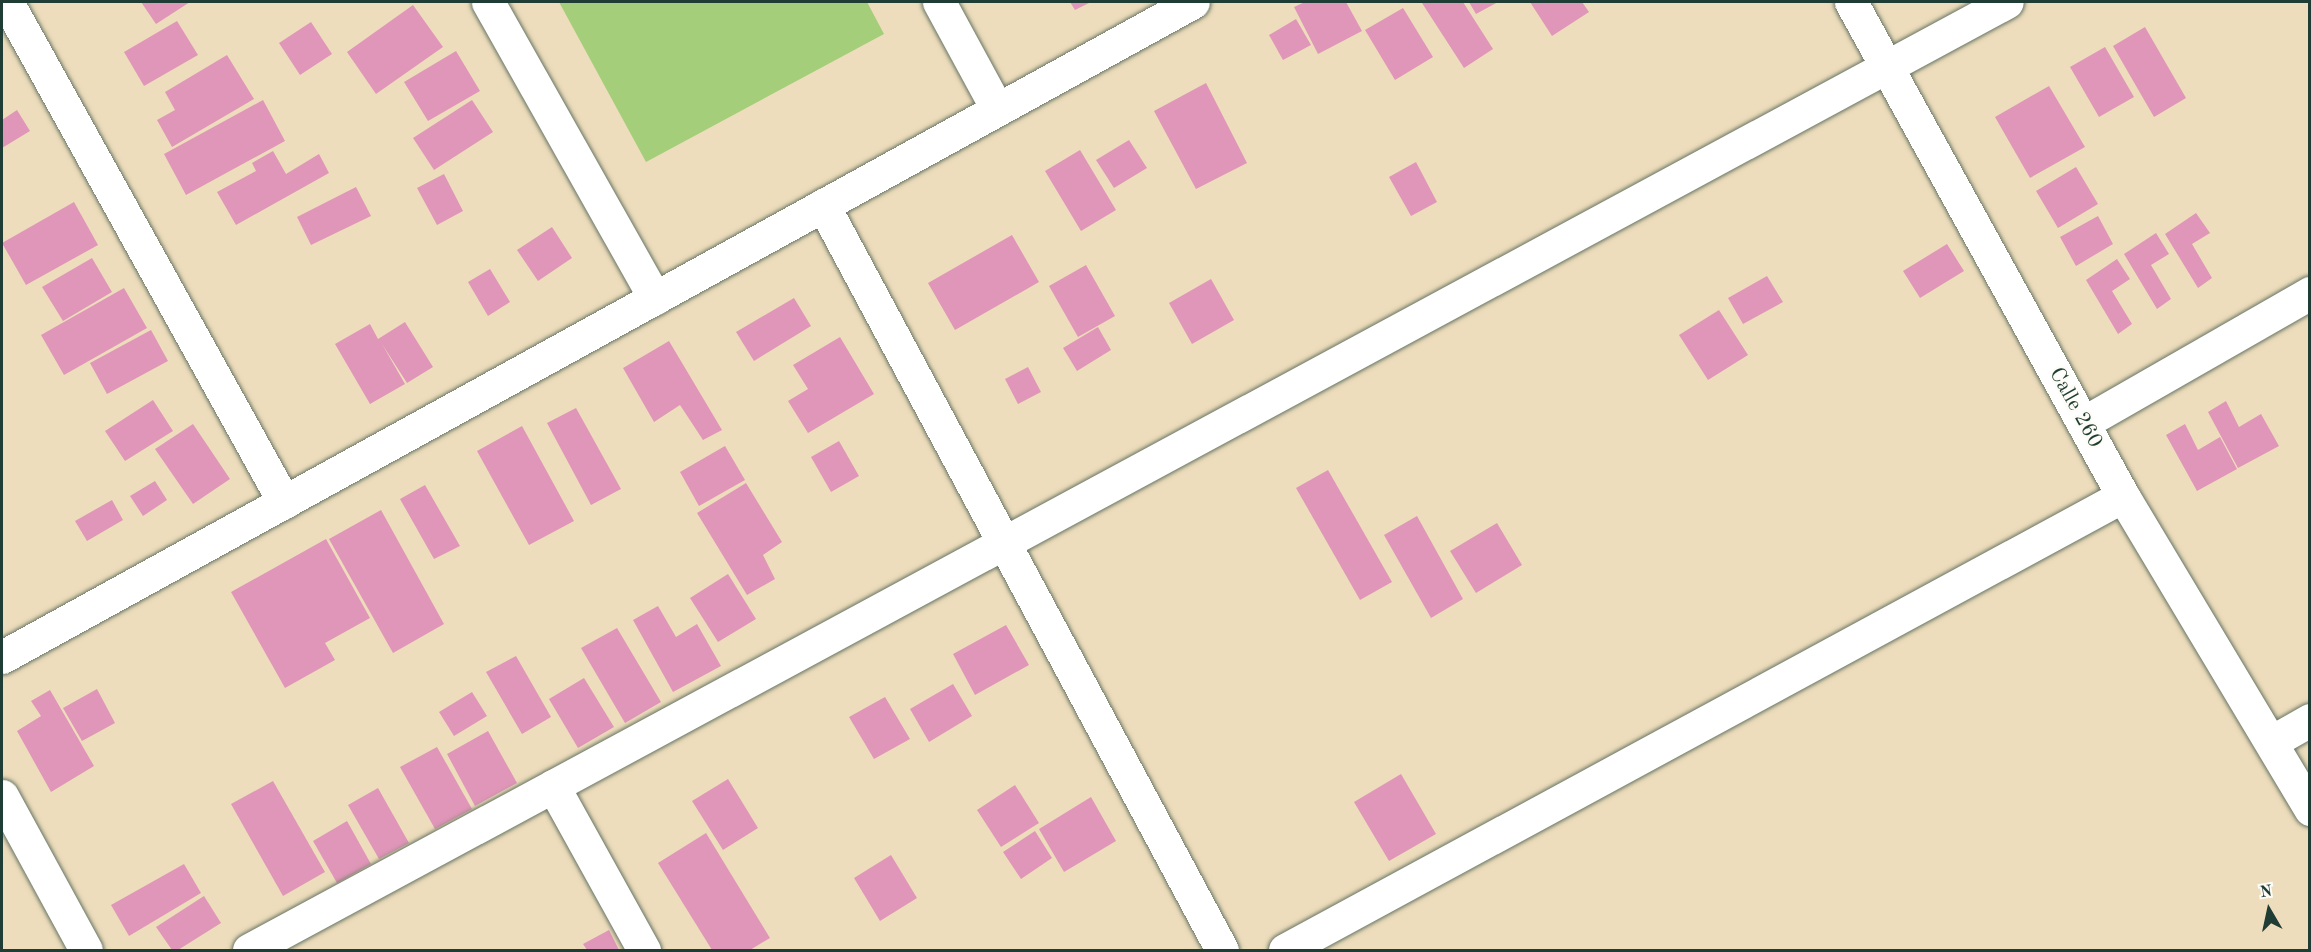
<!DOCTYPE html>
<style>
body{margin:0}
#map{position:relative;width:2311px;height:952px;overflow:hidden;background:#eeddbc;font-family:"Old Standard TT",serif}
div>[style]{position:absolute}
[style*='--x']{left:calc(var(--x)*1px);top:calc(var(--y)*1px);width:calc(var(--w)*1px);rotate:calc(var(--a)*1deg)}
.green>*{inset:0;background:#a4ce7a}
.building>*{inset:0;background:#e096b8}
.roads{filter:drop-shadow(0 0 2px #677564) drop-shadow(0 0 2px #677564)}
.minor>*{height:33px;margin:-16.5px;padding:0 16.5px;transform-origin:16.5px;border-radius:16.5px;background:#fff}
span{translate:-50% -50%;white-space:nowrap;text-align:center;line-height:1.15;-webkit-text-stroke:5px #fdfcf7;paint-order:stroke}
.street-label{font-size:21px;color:#1f3d34}
.frame{position:absolute;inset:0;border:3px solid #1f3d34;pointer-events:none}
.north{position:absolute;left:2239px;top:880px;width:60px;height:60px;-webkit-text-stroke:4px #fdfcf7;paint-order:stroke;rotate:351deg;font-size:16px;font-weight:700;line-height:24px;text-align:center;color:#1f3d34}
.north::after{content:'';display:block;margin:auto;width:21px;height:27px;background:#1f3d34;clip-path:polygon(50% 0,100% 100%,50% 72%,0 100%)}
</style>
<div id="map">
<div class="green">
<i style="clip-path:polygon(559px 2px,867px 2px,884px 34px,646px 162px)"></i>
</div>
<div class="building">
<i style="clip-path:polygon(141px 2px,190px 2px,156px 24px)"></i>
<i style="clip-path:polygon(1070px 2px,1091px 2px,1075px 10px)"></i>
<i style="clip-path:polygon(1305px 2px,1346px 2px,1362px 31px,1318px 54px,1294px 7px)"></i>
<i style="clip-path:polygon(1463px 2px,1493px 49px,1464px 68px,1422px 3px)"></i>
<i style="clip-path:polygon(1469px 2px,1498px 2px,1476px 14px)"></i>
<i style="clip-path:polygon(1530px 2px,1582px 2px,1589px 12px,1552px 36px)"></i>
<i style="clip-path:polygon(413px 5px,443px 47px,376px 94px,347px 52px)"></i>
<i style="clip-path:polygon(1403px 8px,1433px 57px,1395px 80px,1365px 30px)"></i>
<i style="clip-path:polygon(1296px 19px,1311px 45px,1283px 60px,1269px 35px)"></i>
<i style="clip-path:polygon(177px 21px,198px 55px,144px 86px,124px 52px)"></i>
<i style="clip-path:polygon(311px 22px,332px 54px,300px 75px,279px 43px)"></i>
<i style="clip-path:polygon(2145px 27px,2186px 98px,2154px 117px,2113px 46px)"></i>
<i style="clip-path:polygon(2105px 47px,2134px 97px,2099px 117px,2070px 67px)"></i>
<i style="clip-path:polygon(456px 51px,480px 91px,428px 121px,404px 82px)"></i>
<i style="clip-path:polygon(227px 55px,254px 99px,172px 147px,157px 120px,175px 110px,165px 92px)"></i>
<i style="clip-path:polygon(1206px 83px,1247px 163px,1196px 189px,1154px 111px)"></i>
<i style="clip-path:polygon(2049px 86px,2085px 147px,2030px 178px,1995px 117px)"></i>
<i style="clip-path:polygon(263px 100px,285px 141px,186px 195px,164px 154px)"></i>
<i style="clip-path:polygon(472px 100px,493px 132px,434px 170px,413px 138px)"></i>
<i style="clip-path:polygon(17px 110px,30px 131px,2px 148px,2px 120px)"></i>
<i style="clip-path:polygon(1129px 140px,1147px 168px,1114px 188px,1096px 160px)"></i>
<i style="clip-path:polygon(1080px 150px,1116px 210px,1081px 231px,1045px 171px)"></i>
<i style="clip-path:polygon(273px 151px,286px 174px,319px 154px,329px 173px,236px 225px,217px 192px,256px 171px,252px 163px)"></i>
<i style="clip-path:polygon(1416px 162px,1437px 202px,1411px 216px,1389px 177px)"></i>
<i style="clip-path:polygon(2076px 167px,2098px 204px,2058px 228px,2036px 191px)"></i>
<i style="clip-path:polygon(444px 174px,463px 211px,437px 225px,417px 188px)"></i>
<i style="clip-path:polygon(356px 187px,371px 216px,311px 245px,297px 217px)"></i>
<i style="clip-path:polygon(74px 202px,98px 245px,26px 285px,2px 243px)"></i>
<i style="clip-path:polygon(2196px 213px,2210px 233px,2192px 244px,2212px 278px,2198px 288px,2165px 234px)"></i>
<i style="clip-path:polygon(2098px 216px,2113px 244px,2076px 266px,2060px 237px)"></i>
<i style="clip-path:polygon(552px 227px,572px 258px,538px 281px,517px 250px)"></i>
<i style="clip-path:polygon(2156px 233px,2169px 254px,2151px 265px,2171px 299px,2157px 309px,2124px 254px)"></i>
<i style="clip-path:polygon(1012px 235px,1039px 282px,955px 330px,928px 283px)"></i>
<i style="clip-path:polygon(1947px 244px,1964px 271px,1920px 298px,1903px 271px)"></i>
<i style="clip-path:polygon(92px 258px,112px 292px,63px 321px,42px 287px)"></i>
<i style="clip-path:polygon(2117px 259px,2130px 279px,2112px 291px,2132px 324px,2118px 334px,2086px 280px)"></i>
<i style="clip-path:polygon(1086px 265px,1115px 316px,1078px 337px,1049px 286px)"></i>
<i style="clip-path:polygon(490px 269px,510px 302px,488px 316px,468px 282px)"></i>
<i style="clip-path:polygon(1767px 276px,1783px 302px,1743px 324px,1728px 298px)"></i>
<i style="clip-path:polygon(1211px 279px,1234px 320px,1192px 344px,1169px 303px)"></i>
<i style="clip-path:polygon(124px 288px,147px 328px,64px 375px,41px 335px)"></i>
<i style="clip-path:polygon(794px 298px,811px 326px,754px 361px,736px 332px)"></i>
<i style="clip-path:polygon(1719px 310px,1748px 355px,1708px 380px,1679px 335px)"></i>
<i style="clip-path:polygon(405px 322px,433px 367px,407px 383px,382px 344px,405px 384px,370px 404px,335px 344px,370px 324px,378px 339px)"></i>
<i style="clip-path:polygon(1098px 327px,1111px 350px,1077px 371px,1063px 348px)"></i>
<i style="clip-path:polygon(151px 330px,168px 361px,107px 394px,90px 363px)"></i>
<i style="clip-path:polygon(840px 337px,874px 394px,808px 433px,788px 401px,808px 389px,793px 365px)"></i>
<i style="clip-path:polygon(669px 341px,722px 430px,703px 440px,680px 405px,654px 422px,623px 368px)"></i>
<i style="clip-path:polygon(1028px 367px,1041px 392px,1018px 404px,1005px 379px)"></i>
<i style="clip-path:polygon(153px 400px,173px 431px,125px 461px,105px 431px)"></i>
<i style="clip-path:polygon(2226px 401px,2239px 427px,2261px 414px,2279px 446px,2238px 468px,2208px 412px)"></i>
<i style="clip-path:polygon(576px 408px,621px 489px,591px 505px,547px 423px)"></i>
<i style="clip-path:polygon(193px 424px,230px 479px,193px 504px,155px 449px)"></i>
<i style="clip-path:polygon(2185px 424px,2198px 450px,2220px 437px,2237px 469px,2197px 491px,2166px 435px)"></i>
<i style="clip-path:polygon(522px 426px,574px 521px,529px 545px,477px 451px)"></i>
<i style="clip-path:polygon(839px 441px,859px 476px,831px 492px,811px 457px)"></i>
<i style="clip-path:polygon(725px 446px,745px 480px,699px 506px,680px 472px)"></i>
<i style="clip-path:polygon(1328px 470px,1392px 582px,1360px 600px,1296px 488px)"></i>
<i style="clip-path:polygon(155px 481px,167px 500px,143px 516px,130px 496px)"></i>
<i style="clip-path:polygon(746px 483px,782px 542px,763px 555px,775px 579px,747px 595px,697px 513px)"></i>
<i style="clip-path:polygon(425px 485px,460px 546px,434px 559px,400px 499px)"></i>
<i style="clip-path:polygon(112px 500px,123px 520px,87px 541px,75px 521px)"></i>
<i style="clip-path:polygon(381px 510px,444px 624px,393px 653px,329px 539px)"></i>
<i style="clip-path:polygon(1417px 516px,1463px 599px,1431px 618px,1384px 535px)"></i>
<i style="clip-path:polygon(1497px 523px,1522px 565px,1476px 593px,1450px 551px)"></i>
<i style="clip-path:polygon(326px 539px,370px 618px,325px 643px,335px 660px,285px 688px,231px 592px)"></i>
<i style="clip-path:polygon(728px 574px,756px 619px,718px 642px,690px 598px)"></i>
<i style="clip-path:polygon(658px 606px,676px 637px,697px 624px,721px 666px,673px 692px,633px 620px)"></i>
<i style="clip-path:polygon(1006px 625px,1029px 665px,975px 695px,953px 654px)"></i>
<i style="clip-path:polygon(617px 628px,661px 702px,625px 723px,581px 648px)"></i>
<i style="clip-path:polygon(516px 656px,551px 717px,522px 734px,486px 672px)"></i>
<i style="clip-path:polygon(584px 678px,614px 727px,578px 748px,549px 699px)"></i>
<i style="clip-path:polygon(953px 684px,972px 716px,929px 742px,910px 709px)"></i>
<i style="clip-path:polygon(97px 689px,115px 723px,82px 741px,63px 708px)"></i>
<i style="clip-path:polygon(50px 690px,94px 766px,51px 792px,17px 731px,41px 716px,31px 701px)"></i>
<i style="clip-path:polygon(472px 692px,487px 716px,454px 736px,439px 712px)"></i>
<i style="clip-path:polygon(885px 697px,910px 739px,874px 759px,849px 717px)"></i>
<i style="clip-path:polygon(488px 731px,517px 783px,475px 806px,447px 754px)"></i>
<i style="clip-path:polygon(437px 747px,472px 809px,435px 829px,400px 767px)"></i>
<i style="clip-path:polygon(1401px 774px,1436px 834px,1389px 861px,1354px 802px)"></i>
<i style="clip-path:polygon(728px 779px,758px 828px,723px 850px,692px 801px)"></i>
<i style="clip-path:polygon(273px 781px,325px 872px,283px 896px,231px 804px)"></i>
<i style="clip-path:polygon(1015px 785px,1039px 823px,1001px 847px,977px 810px)"></i>
<i style="clip-path:polygon(378px 788px,409px 843px,379px 859px,348px 805px)"></i>
<i style="clip-path:polygon(1091px 797px,1116px 841px,1064px 872px,1039px 829px)"></i>
<i style="clip-path:polygon(347px 821px,371px 864px,337px 883px,313px 841px)"></i>
<i style="clip-path:polygon(1035px 831px,1052px 858px,1021px 879px,1003px 852px)"></i>
<i style="clip-path:polygon(706px 833px,770px 938px,750px 950px,712px 950px,658px 863px)"></i>
<i style="clip-path:polygon(891px 855px,917px 898px,880px 921px,854px 878px)"></i>
<i style="clip-path:polygon(184px 864px,201px 893px,129px 936px,111px 905px)"></i>
<i style="clip-path:polygon(204px 896px,221px 923px,178px 950px,172px 950px,156px 927px)"></i>
<i style="clip-path:polygon(609px 930px,619px 950px,587px 950px,583px 944px)"></i>
</div>
<div class="roads">
<div class="minor">
<i style="--x:7;--y:2;--w:572;--a:61.01"></i>
<i style="--x:488;--y:2;--w:340;--a:60.6"></i>
<i style="--x:939;--y:2;--w:122;--a:61.5"></i>
<i style="--x:1851;--y:2;--w:564;--a:61.16"></i>
<i style="--x:2123;--y:496;--w:365;--a:59.1"></i>
<i style="--x:823;--y:205;--w:845;--a:61.83"></i>
<i style="--x:2083;--y:423;--w:262;--a:-29.8"></i>
<i style="--x:2;--y:657;--w:1359;--a:-28.81"></i>
<i style="--x:2271;--y:742;--w:45;--a:-29.4"></i>
<i style="--x:553;--y:786;--w:188;--a:61"></i>
<i style="--x:2;--y:796;--w:175;--a:61.4"></i>
<i style="--x:249;--y:950;--w:1997;--a:-28.34"></i>
<i style="--x:1285;--y:950;--w:953;--a:-28.45"></i>
</div>
</div>
<div class="street-label">
<span style="left:2075px;top:408px;rotate:61deg">Calle 260</span>
</div>
<div class="frame"></div>
<div class="north">N</div>
</div>
